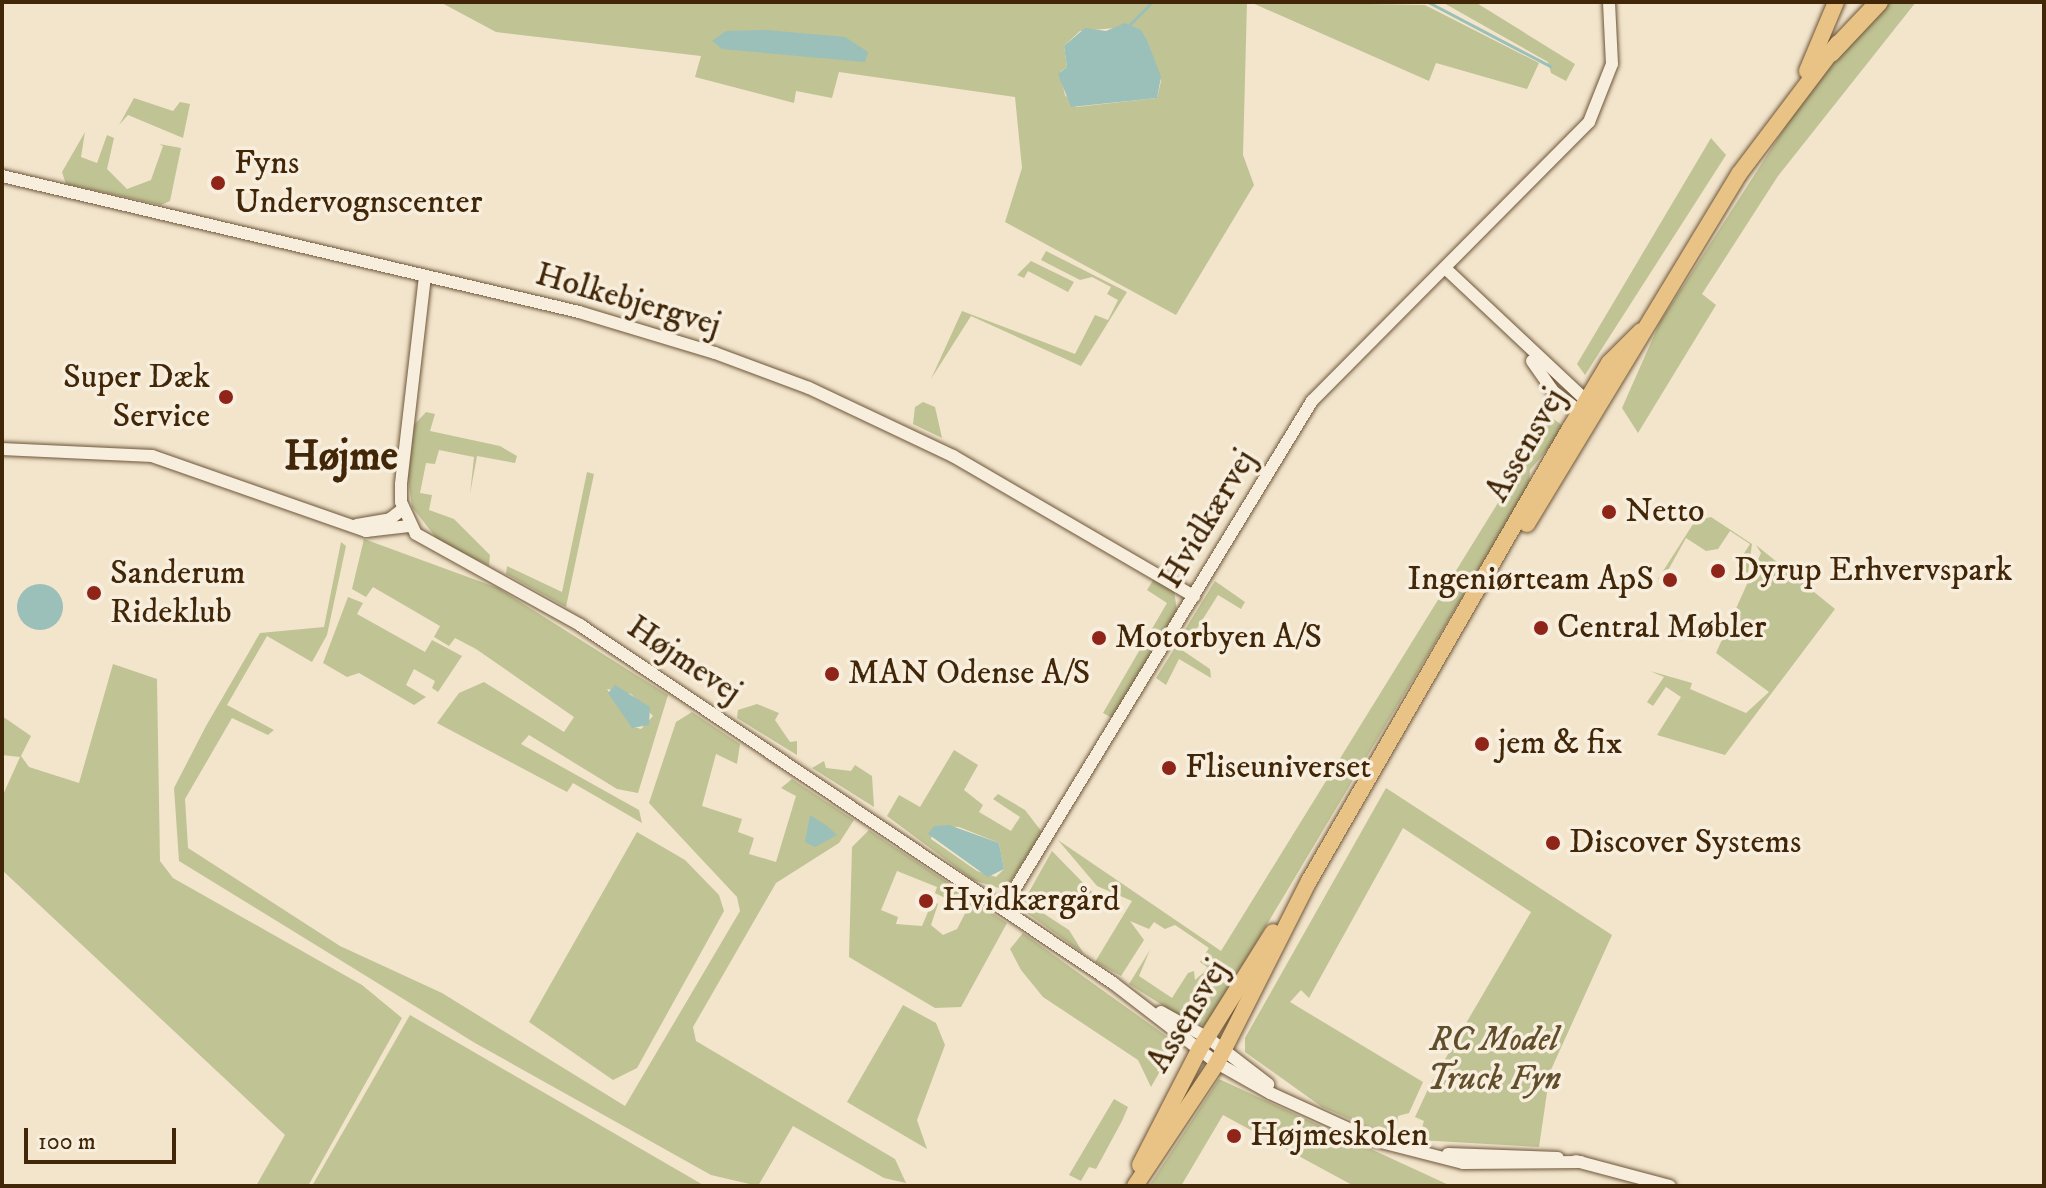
<!DOCTYPE html>
<meta charset="utf-8">
<style>
body{margin:0}
#map{position:relative;width:2046px;height:1188px;overflow:hidden;background:#f2e5cc;font-family:"IM FELL DW Pica",serif}
div>[style]{position:absolute}
[style*='--x']{left:calc(var(--x)*1px);top:calc(var(--y)*1px);width:calc(var(--w)*1px);rotate:calc(var(--a)*1deg)}
.green>*{inset:0;background:#c0c394}
.water>*{inset:0;background:#9bbfb9}
.round{border-radius:50%}
.stream>*{height:3px;margin:-1.5px;padding:0 1.5px;transform-origin:1.5px;border-radius:1.5px;background:#9bbfb9}
.roads{filter:drop-shadow(0 0 2px #6d5639) drop-shadow(0 0 2px #6d5639)}
.minor>*{height:12px;margin:-6px;padding:0 6px;transform-origin:6px;border-radius:6px;background:#f7eede}
.major>*{height:16px;margin:-8px;padding:0 8px;transform-origin:8px;border-radius:8px;background:#e9c286}
.highway>*{height:18px;margin:-9px;padding:0 9px;transform-origin:9px;border-radius:9px;background:#e9c286}
.dots>*{width:22px;height:22px;translate:-50% -50%;box-sizing:border-box;border:4px solid #f7eede;border-radius:50%}
span{translate:-50% -50%;white-space:nowrap;text-align:center;line-height:1.15;-webkit-text-stroke:7px #f7eede;paint-order:stroke}
.poi-label{font-size:34px;color:#412708}
.left{translate:0 -50%;text-align:left}
.right{translate:-100% -50%;text-align:right}
.street-label{font-size:34px;color:#412708}
.park-label{font-size:34px;color:#614e2b;font-style:italic}
.district-label{font-size:42px;color:#412708;font-weight:700}
.frame{position:absolute;inset:0;border:4px solid #412708;pointer-events:none}
.scale{position:absolute;left:24px;top:1128px;width:152px;height:36px;box-sizing:border-box;border:4px solid #412708;border-top:0;padding-left:10px;font-size:24px;line-height:28px;white-space:nowrap;color:#412708;-webkit-text-stroke:6px #f7eede;paint-order:stroke}
</style>
<div id="map">
<div class="green">
<i style="clip-path:polygon(evenodd,440px 2px,1247px 2px,1243px 155px,1254px 185px,1176px 315px,1005px 222px,1022px 168px,1015px 97px,839px 72px,832px 98px,796px 91px,794px 103px,695px 77px,701px 56px,496px 32px,440px 2px,1116px 28px,1148px 42px,1161px 81px,1157px 98px,1076px 107px,1065px 95px,1060px 72px,1067px 67px,1064px 46px,1080px 31px,1116px 28px)"></i>
<i style="clip-path:polygon(1250px 2px,1425px 5px,1539px 63px,1527px 89px,1436px 63px,1429px 81px)"></i>
<i style="clip-path:polygon(1442px 2px,1475px 2px,1575px 64px,1566px 81px,1551px 73px,1548px 62px)"></i>
<i style="clip-path:polygon(1884px 2px,1916px 2px,1778px 176px,1702px 294px,1716px 305px,1638px 433px,1622px 408px,1660px 322px,1805px 96px)"></i>
<i style="clip-path:polygon(134px 98px,173px 111px,180px 102px,190px 104px,183px 138px,128px 115px,119px 125px)"></i>
<i style="clip-path:polygon(85px 132px,81px 157px,97px 163px,107px 135px,114px 138px,107px 169px,127px 189px,151px 180px,163px 146px,159px 144px,181px 148px,170px 201px,161px 205px,66px 184px,62px 172px)"></i>
<i style="clip-path:polygon(1711px 138px,1726px 155px,1585px 375px,1577px 364px)"></i>
<i style="clip-path:polygon(1046px 251px,1127px 292px,1081px 366px,971px 316px,931px 379px,962px 311px,1075px 354px,1095px 315px,1108px 320px,1118px 300px,1107px 294px,1111px 287px,1092px 277px,1080px 280px,1041px 260px)"></i>
<i style="clip-path:polygon(1031px 261px,1074px 282px,1068px 292px,1028px 271px,1024px 278px,1017px 275px)"></i>
<i style="clip-path:polygon(923px 402px,935px 407px,942px 438px,913px 424px,915px 407px)"></i>
<i style="clip-path:polygon(426px 412px,435px 414px,430px 431px,500px 446px,517px 456px,515px 463px,477px 456px,470px 494px,474px 457px,439px 450px,435px 464px,426px 463px,420px 493px,432px 495px,429px 510px,454px 519px,490px 555px,489px 566px,438px 540px,412px 507px,408px 477px,414px 425px)"></i>
<i style="clip-path:polygon(1551px 417px,1563px 426px,1561px 433px,1530px 470px,1529px 485px,1207px 1025px,1192px 1024px,1129px 984px,1150px 950px,1139px 976px,1172px 998px,1188px 973px,1194px 971px,1195px 980px,1203px 973px,1207px 967px,1200px 962px,1209px 948px,1175px 925px,1165px 929px,1154px 922px,1149px 929px,1130px 921px,1144px 940px,1121px 976px,1095px 962px,1132px 901px,1097px 886px,1058px 840px,1221px 951px)"></i>
<i style="clip-path:polygon(587px 472px,594px 474px,566px 607px,506px 574px,507px 566px,562px 592px)"></i>
<i style="clip-path:polygon(1711px 517px,1752px 544px,1748px 573px,1736px 566px,1750px 544px,1730px 531px,1718px 549px,1706px 551px,1686px 538px,1662px 581px,1658px 579px,1695px 521px)"></i>
<i style="clip-path:polygon(evenodd,364px 539px,498px 588px,668px 695px,638px 793px,617px 789px,529px 735px,521px 744px,639px 810px,642px 823px,573px 783px,567px 792px,437px 723px,459px 693px,484px 682px,564px 732px,574px 717px,476px 649px,455px 638px,449px 646px,434px 637px,440px 626px,373px 587px,366px 597px,352px 589px,364px 539px,607px 689px,631px 694px,653px 716px,641px 729px,631px 726px,607px 689px)"></i>
<i style="clip-path:polygon(341px 542px,346px 546px,327px 635px,312px 662px,267px 636px,227px 705px,274px 730px,268px 735px,232px 718px,185px 799px,188px 848px,340px 946px,442px 993px,625px 1106px,740px 911px,737px 897px,649px 803px,676px 722px,692px 712px,740px 744px,737px 764px,716px 754px,702px 806px,742px 819px,738px 832px,754px 838px,749px 854px,776px 862px,796px 796px,781px 788px,792px 779px,854px 820px,839px 843px,776px 883px,693px 1027px,696px 1041px,895px 1159px,906px 1183px,884px 1178px,793px 1126px,758px 1186px,711px 1175px,475px 1043px,179px 861px,174px 788px,206px 726px,260px 633px,324px 627px)"></i>
<i style="clip-path:polygon(1756px 545px,1835px 609px,1725px 755px,1657px 735px,1681px 697px,1666px 687px,1653px 706px,1647px 702px,1664px 677px,1650px 671px,1692px 683px,1690px 689px,1746px 713px,1769px 692px,1716px 653px,1761px 553px)"></i>
<i style="clip-path:polygon(1154px 579px,1174px 591px,1177px 611px,1112px 718px,1103px 713px,1167px 603px,1147px 590px)"></i>
<i style="clip-path:polygon(1215px 581px,1245px 602px,1241px 609px,1218px 595px,1191px 638px,1195px 646px,1181px 636px)"></i>
<i style="clip-path:polygon(348px 597px,363px 603px,357px 614px,425px 652px,432px 640px,462px 656px,438px 692px,432px 688px,435px 681px,414px 669px,406px 685px,426px 697px,414px 705px,359px 673px,347px 677px,323px 663px)"></i>
<i style="clip-path:polygon(1176px 646px,1210px 669px,1211px 678px,1179px 659px,1166px 685px,1156px 678px)"></i>
<i style="clip-path:polygon(113px 664px,157px 679px,160px 861px,173px 878px,362px 985px,402px 1018px,308px 1186px,256px 1186px,285px 1135px,2px 870px,2px 797px,20px 757px,2px 755px,2px 716px,31px 736px,21px 756px,29px 767px,79px 783px)"></i>
<i style="clip-path:polygon(757px 704px,779px 713px,775px 720px,790px 742px,797px 741px,797px 755px,737px 718px,738px 710px)"></i>
<i style="clip-path:polygon(evenodd,954px 750px,978px 765px,964px 790px,983px 805px,979px 812px,1011px 831px,1020px 817px,993px 799px,998px 794px,1025px 810px,1042px 832px,1005px 890px,973px 880px,887px 816px,899px 795px,920px 807px,954px 750px,934px 826px,959px 827px,999px 843px,1004px 869px,996px 877px,977px 871px,931px 839px,934px 826px)"></i>
<i style="clip-path:polygon(824px 761px,826px 768px,851px 771px,855px 765px,872px 776px,874px 807px,812px 768px)"></i>
<i style="clip-path:polygon(1386px 788px,1612px 935px,1550px 1072px,1539px 1147px,1418px 1140px,1424px 1121px,1415px 1117px,1430px 1085px,1531px 912px,1403px 828px,1309px 998px,1301px 990px,1290px 1002px,1423px 1082px,1409px 1113px,1398px 1116px,1395px 1139px,1322px 1107px,1245px 1052px,1245px 1038px)"></i>
<i style="clip-path:polygon(869px 830px,962px 892px,947px 899px,935px 893px,937px 887px,897px 871px,881px 910px,898px 917px,896px 924px,922px 926px,933px 900px,938px 904px,931px 925px,943px 935px,957px 929px,972px 900px,1007px 923px,961px 1007px,935px 1008px,849px 957px,852px 847px)"></i>
<i style="clip-path:polygon(637px 832px,685px 860px,719px 895px,724px 911px,637px 1068px,613px 1080px,529px 1022px)"></i>
<i style="clip-path:polygon(1052px 851px,1093px 893px,1085px 905px,1065px 892px,1059px 900px,1048px 892px,1035px 908px,1069px 930px,1084px 954px,1020px 908px)"></i>
<i style="clip-path:polygon(1023px 933px,1176px 1043px,1151px 1087px,1138px 1060px,1043px 997px,1021px 970px,1010px 949px)"></i>
<i style="clip-path:polygon(903px 1005px,936px 1023px,945px 1045px,917px 1120px,927px 1149px,847px 1102px)"></i>
<i style="clip-path:polygon(410px 1015px,705px 1186px,312px 1186px)"></i>
<i style="clip-path:polygon(1219px 1079px,1451px 1186px,1354px 1186px,1223px 1115px,1181px 1186px,1149px 1186px)"></i>
<i style="clip-path:polygon(1114px 1099px,1128px 1107px,1122px 1121px,1096px 1169px,1089px 1167px,1081px 1181px,1069px 1175px)"></i>
</div>
<div class="water">
<i style="clip-path:polygon(1125px 23px,1141px 30px,1148px 42px,1161px 77px,1157px 98px,1071px 107px,1058px 74px,1067px 67px,1064px 46px,1085px 28px,1106px 31px)"></i>
<i style="clip-path:polygon(766px 30px,845px 37px,868px 52px,865px 62px,722px 49px,712px 41px,726px 31px)"></i>
<i class="round" style="left:17px;top:584px;width:46px;height:46px"></i>
<i style="clip-path:polygon(615px 685px,650px 707px,649px 725px,632px 728px,608px 693px)"></i>
<i style="clip-path:polygon(810px 815px,827px 826px,837px 835px,815px 847px,805px 842px)"></i>
<i style="clip-path:polygon(949px 825px,999px 843px,1004px 869px,988px 877px,928px 834px,934px 826px)"></i>
</div>
<div class="stream">
<i style="--x:1428;--y:2;--w:138;--a:27.7"></i>
<i style="--x:1130;--y:24;--w:28;--a:-45"></i>
</div>
<div class="roads">
<div class="minor">
<i style="--x:2;--y:176;--w:593;--a:13.26"></i>
<i style="--x:579;--y:312;--w:142;--a:16.8"></i>
<i style="--x:715;--y:353;--w:100;--a:20.4"></i>
<i style="--x:809;--y:388;--w:159;--a:25.3"></i>
<i style="--x:953;--y:456;--w:279;--a:30.2"></i>
<i style="--x:1445;--y:268;--w:200;--a:43.2"></i>
<i style="--x:425;--y:276;--w:210;--a:96.6"></i>
<i style="--x:401;--y:485;--w:17;--a:90"></i>
<i style="--x:401;--y:502;--w:35;--a:65"></i>
<i style="--x:416;--y:534;--w:188;--a:29"></i>
<i style="--x:580;--y:625;--w:642;--a:33.89"></i>
<i style="--x:1113;--y:983;--w:131;--a:37.6"></i>
<i style="--x:1217;--y:1063;--w:61;--a:29.5"></i>
<i style="--x:1270;--y:1093;--w:113;--a:24.5"></i>
<i style="--x:1373;--y:1140;--w:93;--a:14.3"></i>
<i style="--x:1463;--y:1163;--w:118;--a:-0.5"></i>
<i style="--x:1532;--y:361;--w:38;--a:55"></i>
<i style="--x:1554;--y:392;--w:40;--a:37"></i>
<i style="--x:2;--y:449;--w:150;--a:2.7"></i>
<i style="--x:152;--y:456;--w:227;--a:19.3"></i>
<i style="--x:366;--y:531;--w:43;--a:-6.6"></i>
<i style="--x:357;--y:525;--w:34;--a:-10"></i>
<i style="--x:390;--y:519;--w:16;--a:-38"></i>
<i style="--x:1003;--y:908;--w:594;--a:-58.64"></i>
<i style="--x:1312;--y:401;--w:393;--a:-45.2"></i>
<i style="--x:1589;--y:122;--w:62;--a:-68.4"></i>
<i style="--x:1612;--y:64;--w:62;--a:-92.8"></i>
<i style="--x:1161;--y:1012;--w:54;--a:29"></i>
<i style="--x:1208;--y:1038;--w:76;--a:37.5"></i>
<i style="--x:1448;--y:1154;--w:110;--a:2.1"></i>
<i style="--x:1576;--y:1161;--w:97;--a:14.9"></i>
</div>
<div class="major">
<i style="--x:1807;--y:71;--w:75;--a:-67.2"></i>
<i style="--x:1527;--y:524;--w:409;--a:-58.8"></i>
<i style="--x:1739;--y:174;--w:164;--a:-52.9"></i>
<i style="--x:1140;--y:1165;--w:129;--a:-62.8"></i>
<i style="--x:1199;--y:1050;--w:139;--a:-57.9"></i>
<i style="--x:1135;--y:1186;--w:148;--a:-56.3"></i>
<i style="--x:1217;--y:1063;--w:204;--a:-63.2"></i>
<i style="--x:1309;--y:881;--w:521;--a:-60.04"></i>
<i style="--x:1569;--y:430;--w:78;--a:-59.2"></i>
<i style="--x:1609;--y:363;--w:45;--a:-45"></i>
</div>
<div class="highway">
<i style="--x:1831;--y:53;--w:70;--a:-46.7"></i>
</div>
</div>
<div class="dots">
<i style="left:218px;top:183px;background:#8f2418"></i>
<i style="left:226px;top:397px;background:#8f2418"></i>
<i style="left:1609px;top:512px;background:#8f2418"></i>
<i style="left:1718px;top:571px;background:#8f2418"></i>
<i style="left:1670px;top:580px;background:#8f2418"></i>
<i style="left:94px;top:593px;background:#8f2418"></i>
<i style="left:1541px;top:628px;background:#8f2418"></i>
<i style="left:1099px;top:638px;background:#8f2418"></i>
<i style="left:832px;top:674px;background:#8f2418"></i>
<i style="left:1482px;top:744px;background:#8f2418"></i>
<i style="left:1169px;top:768px;background:#8f2418"></i>
<i style="left:1553px;top:843px;background:#8f2418"></i>
<i style="left:926px;top:901px;background:#8f2418"></i>
<i style="left:1234px;top:1136px;background:#8f2418"></i>
</div>
<div class="poi-label">
<span class="left" style="left:234px;top:183px">Fyns<br>Undervognscenter</span>
<span class="right" style="left:210px;top:397px">Super Dæk<br>Service</span>
<span class="left" style="left:1625px;top:512px">Netto</span>
<span class="left" style="left:1734px;top:571px">Dyrup Erhvervspark</span>
<span class="left" style="left:110px;top:593px">Sanderum<br>Rideklub</span>
<span class="right" style="left:1654px;top:580px">Ingeniørteam ApS</span>
<span class="left" style="left:1557px;top:628px">Central Møbler</span>
<span class="left" style="left:1115px;top:638px">Motorbyen A/S</span>
<span class="left" style="left:848px;top:674px">MAN Odense A/S</span>
<span class="left" style="left:1498px;top:744px">jem &amp; fix</span>
<span class="left" style="left:1185px;top:768px">Fliseuniverset</span>
<span class="left" style="left:1569px;top:843px">Discover Systems</span>
<span class="left" style="left:942px;top:901px">Hvidkærgård</span>
<span class="left" style="left:1250px;top:1136px">Højmeskolen</span>
</div>
<div class="street-label">
<span style="left:628px;top:300px;rotate:16deg">Holkebjergvej</span>
<span style="left:1526px;top:445px;rotate:-60deg">Assensvej</span>
<span style="left:1208px;top:519px;rotate:-59deg">Hvidkærvej</span>
<span style="left:684px;top:660px;rotate:34deg">Højmevej</span>
<span style="left:1188px;top:1016px;rotate:-59deg">Assensvej</span>
</div>
<div class="park-label">
<span style="left:1494px;top:1060px">RC Model<br>Truck Fyn</span>
</div>
<div class="district-label">
<span style="left:341px;top:457px">Højme</span>
</div>
<div class="frame"></div>
<div class="scale">100 m</div>
</div>
